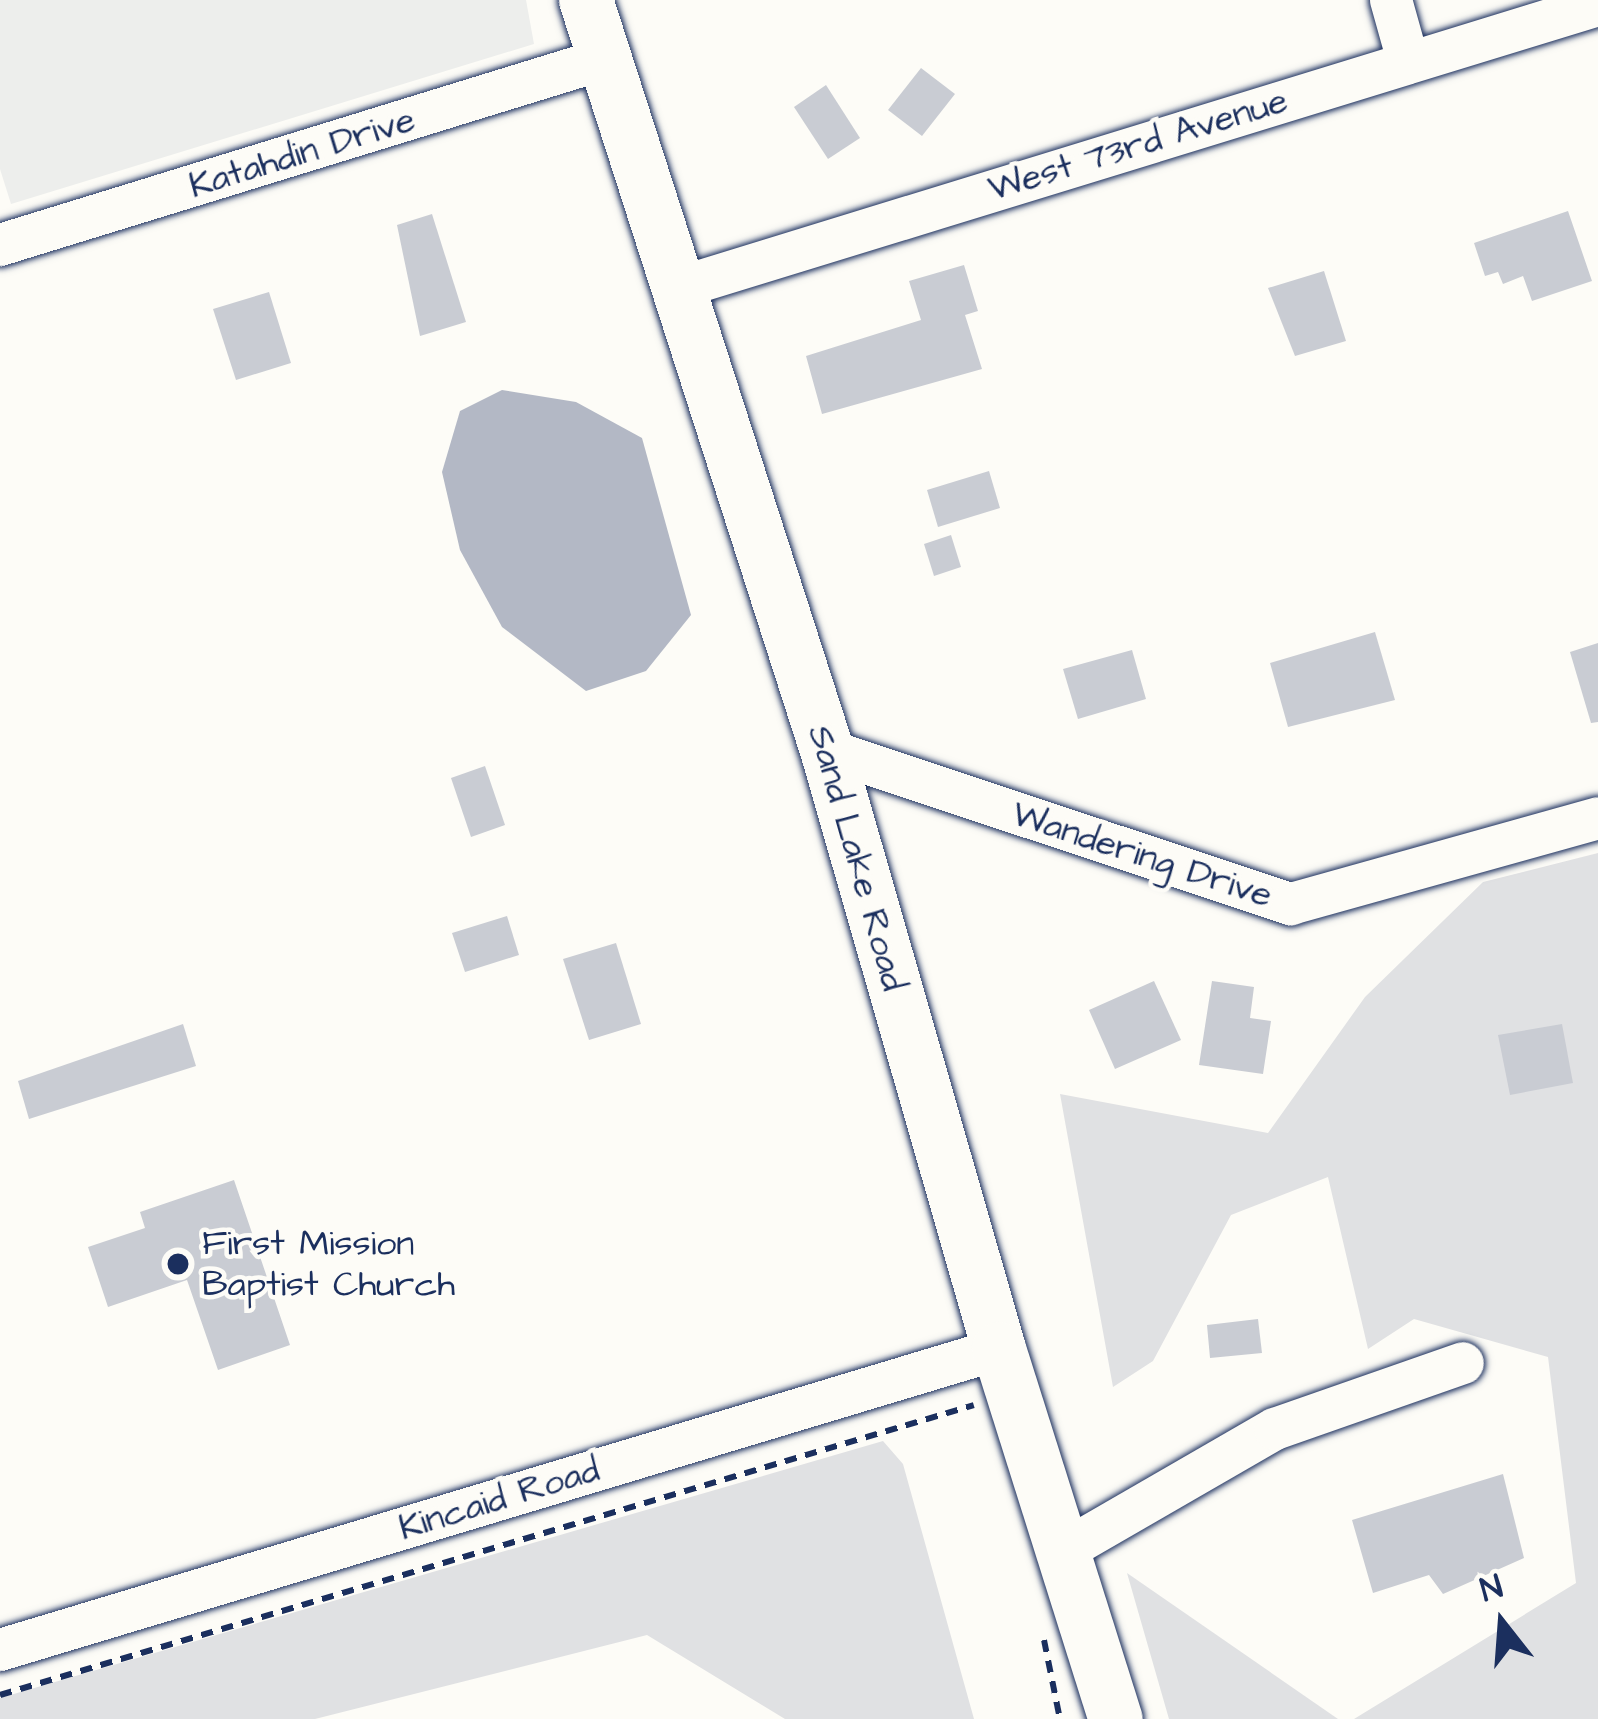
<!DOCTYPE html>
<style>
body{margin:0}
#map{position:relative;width:1598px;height:1719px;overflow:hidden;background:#fdfcf7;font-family:"Architects Daughter",sans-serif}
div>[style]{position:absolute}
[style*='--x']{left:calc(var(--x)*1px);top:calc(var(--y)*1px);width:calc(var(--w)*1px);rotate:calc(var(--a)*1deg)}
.built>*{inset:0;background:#edeeec}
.green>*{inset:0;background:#e0e1e3}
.water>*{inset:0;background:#b3b8c5}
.building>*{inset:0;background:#c9ccd3}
.path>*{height:6px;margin-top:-3px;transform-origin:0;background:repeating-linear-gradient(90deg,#1b2f5e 0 12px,transparent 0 21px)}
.roads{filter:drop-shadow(0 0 3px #1b2f5e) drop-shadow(0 0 3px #1b2f5e)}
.minor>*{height:42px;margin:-21px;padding:0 21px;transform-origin:21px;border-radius:21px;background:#fdfcf7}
.major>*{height:54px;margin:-27px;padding:0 27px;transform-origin:27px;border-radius:27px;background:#fdfcf7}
.dots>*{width:33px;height:33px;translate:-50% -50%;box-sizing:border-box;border:6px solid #fdfcf7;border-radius:50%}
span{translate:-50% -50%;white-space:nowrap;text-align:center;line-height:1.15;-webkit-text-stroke:9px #fdfcf7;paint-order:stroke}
.street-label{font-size:36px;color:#1b2f5e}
.poi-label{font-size:36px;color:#1b2f5e}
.left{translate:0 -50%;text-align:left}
.north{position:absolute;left:1442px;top:1563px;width:120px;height:120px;-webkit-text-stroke:9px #fdfcf7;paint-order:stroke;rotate:343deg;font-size:33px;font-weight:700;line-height:48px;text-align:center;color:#1b2f5e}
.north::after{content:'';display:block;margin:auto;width:42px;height:54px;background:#1b2f5e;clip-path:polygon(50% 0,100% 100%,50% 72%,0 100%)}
</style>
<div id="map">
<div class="built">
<i style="clip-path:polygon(0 0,526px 0,534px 44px,11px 204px,0 169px)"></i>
</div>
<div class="green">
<i style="clip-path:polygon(1598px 853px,1598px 1719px,1354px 1719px,1576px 1583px,1548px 1357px,1414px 1319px,1368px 1349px,1328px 1177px,1231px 1215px,1153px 1361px,1113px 1387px,1060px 1094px,1268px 1133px,1365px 997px,1483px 882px)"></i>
<i style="clip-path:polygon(883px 1441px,903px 1464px,974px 1719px,785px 1719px,647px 1635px,315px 1719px,0 1719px,0 1698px)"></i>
<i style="clip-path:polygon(1127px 1573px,1338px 1719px,1169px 1719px)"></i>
</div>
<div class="water">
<i style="clip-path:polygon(502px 390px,576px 402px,642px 438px,691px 615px,646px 671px,586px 691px,502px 627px,460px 550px,442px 472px,460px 411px)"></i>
</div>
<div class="building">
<i style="clip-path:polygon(921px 68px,955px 94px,922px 136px,888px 110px)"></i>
<i style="clip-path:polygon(826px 85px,860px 138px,828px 159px,794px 107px)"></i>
<i style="clip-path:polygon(1568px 211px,1592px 281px,1532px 301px,1523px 276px,1503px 284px,1498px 272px,1485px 276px,1474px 243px)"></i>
<i style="clip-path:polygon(432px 214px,466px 322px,420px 336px,397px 225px)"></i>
<i style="clip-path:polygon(964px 265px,978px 311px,965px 315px,982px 369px,822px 414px,806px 356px,921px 320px,909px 281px)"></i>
<i style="clip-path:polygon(1324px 271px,1346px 341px,1295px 356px,1268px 288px)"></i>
<i style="clip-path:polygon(269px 292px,291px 363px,236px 380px,213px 309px)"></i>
<i style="clip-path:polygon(989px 471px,1000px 508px,938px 527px,927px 490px)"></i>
<i style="clip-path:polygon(951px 535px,961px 567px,934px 576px,924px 544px)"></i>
<i style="clip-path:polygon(1375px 632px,1395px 700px,1288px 727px,1270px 663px)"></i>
<i style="clip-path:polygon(1598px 643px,1598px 722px,1591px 723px,1570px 652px)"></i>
<i style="clip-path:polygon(1132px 650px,1146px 699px,1078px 719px,1063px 669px)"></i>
<i style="clip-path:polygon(485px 766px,505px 825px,471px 837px,451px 778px)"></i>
<i style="clip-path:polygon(507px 916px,519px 955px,465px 972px,452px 933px)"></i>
<i style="clip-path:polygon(616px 943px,641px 1024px,589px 1040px,563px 959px)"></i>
<i style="clip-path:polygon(1154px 981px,1181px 1040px,1115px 1069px,1089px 1010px)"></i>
<i style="clip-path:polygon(1212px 981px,1254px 987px,1250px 1018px,1271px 1021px,1263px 1074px,1199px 1065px)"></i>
<i style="clip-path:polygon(183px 1024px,196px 1066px,29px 1119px,18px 1081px)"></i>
<i style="clip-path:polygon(1562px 1024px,1573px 1083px,1510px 1095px,1498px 1035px)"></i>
<i style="clip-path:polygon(234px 1180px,290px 1345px,218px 1370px,187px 1280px,108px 1307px,88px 1247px,145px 1228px,140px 1212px)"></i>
<i style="clip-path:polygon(1258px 1319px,1262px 1353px,1210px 1358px,1207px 1325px)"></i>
<i style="clip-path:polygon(1503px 1474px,1524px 1558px,1443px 1594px,1429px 1575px,1373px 1593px,1352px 1520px)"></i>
</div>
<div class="path">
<i style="--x:1044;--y:1640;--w:81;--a:78.6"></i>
<i style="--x:0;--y:1695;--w:1016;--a:-16.58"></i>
</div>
<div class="roads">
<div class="minor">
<i style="--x:1391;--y:0;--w:63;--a:74.4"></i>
<i style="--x:0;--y:245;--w:632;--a:-17.12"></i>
<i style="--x:678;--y:288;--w:963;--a:-17.1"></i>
<i style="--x:827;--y:750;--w:489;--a:18.4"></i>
<i style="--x:1291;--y:904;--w:319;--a:-15.6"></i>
<i style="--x:1065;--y:1550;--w:242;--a:-30"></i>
<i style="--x:1275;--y:1429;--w:199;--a:-19.3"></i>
<i style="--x:0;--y:1650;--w:1043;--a:-16.77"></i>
</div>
<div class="major">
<i style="--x:586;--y:0;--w:788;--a:72.19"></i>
<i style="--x:827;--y:750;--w:623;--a:73.98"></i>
<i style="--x:999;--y:1349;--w:388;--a:72.5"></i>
</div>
</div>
<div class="dots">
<i style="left:178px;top:1264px;background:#1b2f5e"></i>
</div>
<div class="street-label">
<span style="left:1138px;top:145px;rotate:-17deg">West 73rd Avenue</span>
<span style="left:302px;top:153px;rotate:-17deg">Katahdin Drive</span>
<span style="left:1142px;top:855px;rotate:18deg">Wandering Drive</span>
<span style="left:857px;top:858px;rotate:74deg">Sand Lake Road</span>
<span style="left:499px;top:1499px;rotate:-17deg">Kincaid Road</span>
</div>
<div class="poi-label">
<span class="left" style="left:202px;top:1264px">First Mission<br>Baptist Church</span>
</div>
<div class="north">N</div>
</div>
